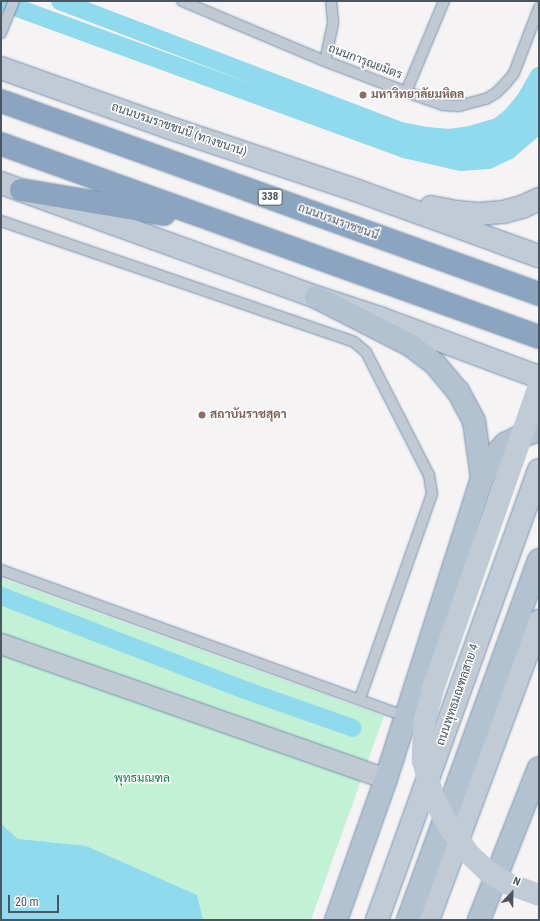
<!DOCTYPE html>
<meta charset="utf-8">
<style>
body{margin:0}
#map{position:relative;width:540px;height:921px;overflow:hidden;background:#f5f3f3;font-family:"Roboto Condensed",Sarabun,sans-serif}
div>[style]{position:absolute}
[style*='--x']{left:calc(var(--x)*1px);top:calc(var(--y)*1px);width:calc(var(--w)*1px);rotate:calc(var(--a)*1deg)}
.green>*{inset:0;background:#c3f1d5}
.water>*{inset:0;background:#90daee}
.canal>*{height:18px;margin:-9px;padding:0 9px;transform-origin:9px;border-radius:9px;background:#90daee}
.roads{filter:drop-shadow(0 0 1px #7690ad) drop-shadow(0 0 1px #7690ad)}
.lane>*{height:10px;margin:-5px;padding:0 5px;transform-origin:5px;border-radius:5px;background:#c1cad2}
.street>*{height:20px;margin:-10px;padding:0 10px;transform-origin:10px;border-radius:10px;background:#c1cad2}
.secondary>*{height:22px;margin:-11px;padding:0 11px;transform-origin:11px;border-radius:11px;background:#c1cbd6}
.primary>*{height:22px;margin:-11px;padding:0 11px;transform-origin:11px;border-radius:11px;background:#b3c2d1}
.highway>*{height:22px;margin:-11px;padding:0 11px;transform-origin:11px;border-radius:11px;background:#8ba5c1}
.secondary-bridge>*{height:22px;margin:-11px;padding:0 11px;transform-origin:11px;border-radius:11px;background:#c1cbd6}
.dots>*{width:11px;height:11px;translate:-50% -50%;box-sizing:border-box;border:2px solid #fff;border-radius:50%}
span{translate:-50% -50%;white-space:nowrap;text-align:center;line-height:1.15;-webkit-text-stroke:3px #fff;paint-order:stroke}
.shield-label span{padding:1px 3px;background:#fff;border:1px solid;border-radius:3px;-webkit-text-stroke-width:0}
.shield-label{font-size:11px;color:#4a5661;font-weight:700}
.street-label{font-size:12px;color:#4a5661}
.education-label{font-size:12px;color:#785e54;font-weight:700}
.left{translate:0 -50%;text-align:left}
.park-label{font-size:12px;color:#17864f}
.frame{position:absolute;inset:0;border:2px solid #4a5661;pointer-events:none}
.north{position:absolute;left:492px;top:873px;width:40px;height:40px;-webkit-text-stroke:3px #fff;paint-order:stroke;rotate:22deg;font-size:11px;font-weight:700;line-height:16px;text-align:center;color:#4a5661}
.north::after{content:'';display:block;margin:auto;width:14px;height:18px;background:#4a5661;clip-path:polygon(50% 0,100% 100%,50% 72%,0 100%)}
.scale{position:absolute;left:8px;top:895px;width:51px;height:18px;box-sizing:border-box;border:2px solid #4a5661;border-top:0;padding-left:5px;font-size:12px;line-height:14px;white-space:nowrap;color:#4a5661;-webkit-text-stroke:3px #fff;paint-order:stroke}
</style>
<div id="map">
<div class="green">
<i style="clip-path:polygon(1px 578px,384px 716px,311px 920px,1px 920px)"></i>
</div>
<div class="water">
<i style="clip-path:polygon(1px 824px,18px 839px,86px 846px,197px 895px,203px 920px,1px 920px)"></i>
</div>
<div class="canal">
<i style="--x:60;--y:1;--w:365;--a:20.9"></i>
<i style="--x:401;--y:131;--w:26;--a:11"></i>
<i style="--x:427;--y:136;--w:22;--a:5"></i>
<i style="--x:449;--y:138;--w:21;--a:-8"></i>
<i style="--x:470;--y:135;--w:29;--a:-16"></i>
<i style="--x:498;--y:127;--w:16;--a:-38"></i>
<i style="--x:511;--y:117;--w:22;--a:-51"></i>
<i style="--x:525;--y:100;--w:28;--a:-60"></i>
<i style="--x:1;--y:2;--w:429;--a:20"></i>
<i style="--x:404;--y:149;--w:58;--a:12.8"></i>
<i style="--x:461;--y:162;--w:27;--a:-4"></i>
<i style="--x:488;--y:160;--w:23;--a:-25"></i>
<i style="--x:509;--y:150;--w:28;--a:-41"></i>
<i style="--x:530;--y:132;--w:20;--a:-63"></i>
<i style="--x:435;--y:147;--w:14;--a:8"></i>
<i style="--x:449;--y:149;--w:39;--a:-4"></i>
<i style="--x:488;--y:146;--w:33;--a:-23"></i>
<i style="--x:518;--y:133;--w:40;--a:-58"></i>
<i style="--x:1;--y:596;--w:261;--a:21.1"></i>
<i style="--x:245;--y:690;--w:114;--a:19.4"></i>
</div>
<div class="roads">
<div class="lane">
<i style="--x:182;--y:1;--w:155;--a:22.8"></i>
<i style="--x:325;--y:61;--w:87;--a:20.9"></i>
<i style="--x:406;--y:92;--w:39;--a:19"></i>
<i style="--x:443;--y:105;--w:16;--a:4"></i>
<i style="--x:459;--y:106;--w:28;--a:-15"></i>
<i style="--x:486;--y:99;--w:12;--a:-31"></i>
<i style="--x:496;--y:93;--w:14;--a:-45"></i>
<i style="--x:506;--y:83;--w:13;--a:-51"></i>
<i style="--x:514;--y:73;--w:70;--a:-69"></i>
<i style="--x:1;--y:33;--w:35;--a:-68"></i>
<i style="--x:325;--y:61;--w:40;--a:-78"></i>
<i style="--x:333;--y:22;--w:21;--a:-95"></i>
<i style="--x:406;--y:92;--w:99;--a:-67.3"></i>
<i style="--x:1;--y:221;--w:373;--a:18.9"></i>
<i style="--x:354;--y:342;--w:16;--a:40"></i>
<i style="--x:366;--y:352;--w:138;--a:62.9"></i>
<i style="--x:429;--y:475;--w:19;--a:81"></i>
<i style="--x:432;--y:494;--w:217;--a:109.4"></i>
<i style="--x:1;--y:570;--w:430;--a:19.9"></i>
</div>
<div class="street">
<i style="--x:1;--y:644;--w:408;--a:19.3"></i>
</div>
<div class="secondary">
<i style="--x:1;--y:68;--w:186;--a:19.5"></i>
<i style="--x:176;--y:130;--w:192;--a:18.5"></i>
<i style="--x:358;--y:191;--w:192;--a:19.8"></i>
<i style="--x:1;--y:183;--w:335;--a:19.9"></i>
<i style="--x:316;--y:297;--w:67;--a:18.2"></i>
<i style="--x:380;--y:318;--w:170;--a:20.4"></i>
<i style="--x:431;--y:207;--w:25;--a:11"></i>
<i style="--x:456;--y:212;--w:23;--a:5"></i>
<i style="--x:479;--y:214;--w:24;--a:-5"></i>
<i style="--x:503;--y:212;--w:20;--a:-15"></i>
<i style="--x:522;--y:207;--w:19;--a:-25"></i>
<i style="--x:377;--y:920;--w:478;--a:-70.2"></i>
<i style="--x:428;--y:920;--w:319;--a:-69.6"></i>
</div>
<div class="primary">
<i style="--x:316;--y:297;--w:106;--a:27.1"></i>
<i style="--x:410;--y:345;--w:31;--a:37"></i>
<i style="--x:435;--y:364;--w:35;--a:50"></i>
<i style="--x:458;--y:391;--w:34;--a:62"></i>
<i style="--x:474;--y:421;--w:58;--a:82"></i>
<i style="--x:482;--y:478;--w:316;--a:107.7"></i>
<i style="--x:386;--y:779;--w:150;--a:109.5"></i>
<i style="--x:482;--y:478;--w:26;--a:-61"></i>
<i style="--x:495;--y:455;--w:15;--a:-48"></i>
<i style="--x:505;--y:444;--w:16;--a:-27"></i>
<i style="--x:519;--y:437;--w:21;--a:-19"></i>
<i style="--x:408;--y:920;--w:383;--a:-70"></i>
<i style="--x:479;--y:920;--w:163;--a:-68.5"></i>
</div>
<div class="highway">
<i style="--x:1;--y:101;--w:572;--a:19.73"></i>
<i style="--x:1;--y:144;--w:572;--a:19.73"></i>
<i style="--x:21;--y:190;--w:145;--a:9.5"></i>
</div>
</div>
<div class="secondary-bridge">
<i style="--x:539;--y:386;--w:317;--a:109.3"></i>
<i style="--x:434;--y:685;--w:40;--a:104.4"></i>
<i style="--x:424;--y:724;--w:37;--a:92"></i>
<i style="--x:423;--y:761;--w:37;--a:74"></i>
<i style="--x:433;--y:797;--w:32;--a:62"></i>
<i style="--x:448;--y:825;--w:34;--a:54"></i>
<i style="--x:468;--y:853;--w:26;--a:43"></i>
<i style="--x:487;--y:871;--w:26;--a:31"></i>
<i style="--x:509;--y:884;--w:32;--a:20"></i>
</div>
<div class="dots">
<i style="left:363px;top:95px;background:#8d6e63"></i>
<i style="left:202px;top:415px;background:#8d6e63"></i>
</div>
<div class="shield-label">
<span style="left:270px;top:197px">338</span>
</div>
<div class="street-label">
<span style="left:365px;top:62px;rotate:21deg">ถนนการุณยมิตร</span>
<span style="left:179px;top:130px;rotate:19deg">ถนนบรมราชชนนี (ทางขนาน)</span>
<span style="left:338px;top:222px;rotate:20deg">ถนนบรมราชชนนี</span>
<span style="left:458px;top:695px;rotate:-71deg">ถนนพุทธมณฑลสาย 4</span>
</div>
<div class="education-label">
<span class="left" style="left:371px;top:95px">มหาวิทยาลัยมหิดล</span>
<span class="left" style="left:210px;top:415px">สถาบันราชสุดา</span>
</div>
<div class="park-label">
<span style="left:142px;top:779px">พุทธมณฑล</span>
</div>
<div class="frame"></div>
<div class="north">N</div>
<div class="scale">20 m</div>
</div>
